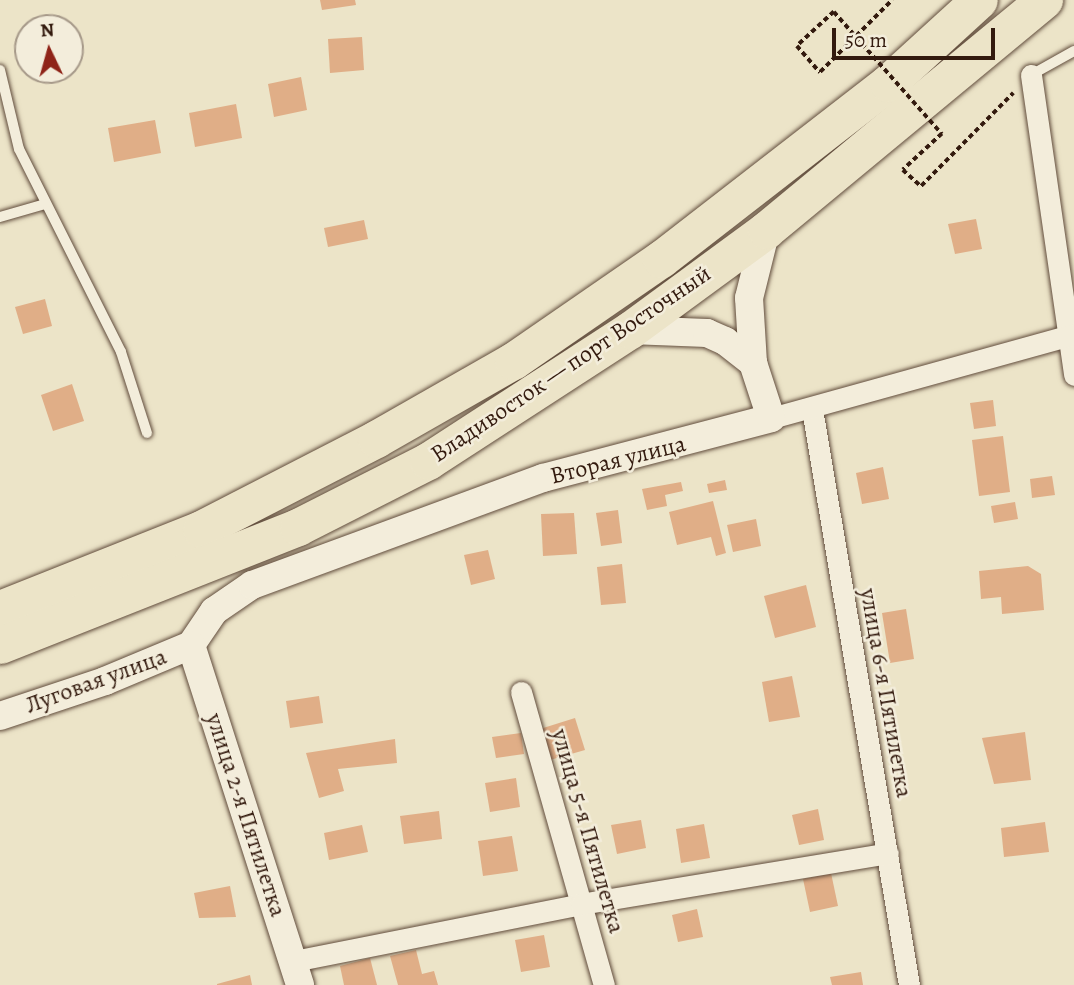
<!DOCTYPE html>
<meta charset="utf-8">
<style>
body{margin:0}
#map{position:relative;width:1074px;height:985px;overflow:hidden;background:#ece4c8;font-family:Alegreya,serif}
div>[style]{position:absolute}
[style*='--x']{left:calc(var(--x)*1px);top:calc(var(--y)*1px);width:calc(var(--w)*1px);rotate:calc(var(--a)*1deg)}
.building>*{inset:0;background:#e0ae87}
.path>*{height:3.5px;margin-top:-1.75px;transform-origin:0;background:repeating-linear-gradient(90deg,#331a0e 0 5px,transparent 0 8.5px)}
.roads{filter:drop-shadow(0 0 2px #614c3c) drop-shadow(0 0 2px #614c3c)}
.lane>*{height:10px;margin:-5px;padding:0 5px;transform-origin:5px;border-radius:5px;background:#f3eddb}
.street>*{height:21px;margin:-10.5px;padding:0 10.5px;transform-origin:10.5px;border-radius:10.5px;background:#f3eddb}
.secondary>*{height:28px;margin:-14px;padding:0 14px;transform-origin:14px;border-radius:14px;background:#f3eddb}
.highway>*{height:37px;margin:-18.5px;padding:0 18.5px;transform-origin:18.5px;border-radius:18.5px;background:#ece4c8}
.path-bridge>*{height:3.5px;margin-top:-1.75px;transform-origin:0;background:repeating-linear-gradient(90deg,#331a0e 0 5px,transparent 0 8.5px)}
span{translate:-50% -50%;white-space:nowrap;text-align:center;line-height:1.15;-webkit-text-stroke:5px #f3eddb;paint-order:stroke}
.street-label{font-size:24px;color:#331a0e}
.north{position:absolute;left:14px;top:14px;width:70px;height:70px;box-sizing:border-box;background:#f3eddb;border:2px solid #a69989;border-radius:50%;rotate:355deg;font-size:19px;font-weight:700;line-height:28px;text-align:center;color:#331a0e}
.north::after{content:'';display:block;margin:auto;width:24px;height:32px;background:#8f2418;clip-path:polygon(50% 0,100% 100%,50% 72%,0 100%)}
.scale{position:absolute;left:832px;top:28px;width:163px;height:32px;box-sizing:border-box;border:4px solid #331a0e;border-top:0;padding-left:9px;font-size:21px;line-height:24px;white-space:nowrap;color:#331a0e;-webkit-text-stroke:5px #f3eddb;paint-order:stroke}
</style>
<div id="map">
<div class="building">
<i style="clip-path:polygon(320px 0,355px 0,356px 5px,322px 10px)"></i>
<i style="clip-path:polygon(362px 37px,364px 70px,330px 73px,328px 39px)"></i>
<i style="clip-path:polygon(301px 77px,307px 110px,274px 117px,268px 84px)"></i>
<i style="clip-path:polygon(236px 104px,242px 138px,195px 147px,189px 113px)"></i>
<i style="clip-path:polygon(155px 120px,161px 153px,114px 162px,108px 128px)"></i>
<i style="clip-path:polygon(976px 219px,982px 249px,955px 254px,948px 224px)"></i>
<i style="clip-path:polygon(364px 220px,368px 239px,328px 247px,324px 228px)"></i>
<i style="clip-path:polygon(45px 299px,52px 326px,23px 334px,15px 307px)"></i>
<i style="clip-path:polygon(72px 384px,84px 421px,53px 431px,41px 395px)"></i>
<i style="clip-path:polygon(993px 400px,996px 426px,974px 429px,970px 403px)"></i>
<i style="clip-path:polygon(1003px 436px,1010px 492px,979px 496px,972px 440px)"></i>
<i style="clip-path:polygon(883px 467px,889px 499px,862px 504px,856px 473px)"></i>
<i style="clip-path:polygon(1052px 476px,1055px 495px,1032px 498px,1030px 479px)"></i>
<i style="clip-path:polygon(725px 480px,727px 490px,709px 493px,707px 484px)"></i>
<i style="clip-path:polygon(681px 482px,683px 491px,665px 495px,667px 506px,647px 510px,642px 489px)"></i>
<i style="clip-path:polygon(713px 501px,726px 553px,716px 556px,711px 537px,677px 545px,669px 512px)"></i>
<i style="clip-path:polygon(1015px 502px,1018px 519px,994px 523px,991px 506px)"></i>
<i style="clip-path:polygon(618px 510px,622px 543px,601px 546px,596px 513px)"></i>
<i style="clip-path:polygon(574px 513px,577px 554px,543px 556px,541px 514px)"></i>
<i style="clip-path:polygon(756px 519px,761px 546px,733px 552px,727px 525px)"></i>
<i style="clip-path:polygon(488px 550px,495px 579px,471px 585px,464px 555px)"></i>
<i style="clip-path:polygon(622px 564px,626px 603px,601px 605px,597px 567px)"></i>
<i style="clip-path:polygon(1028px 566px,1041px 574px,1044px 610px,1002px 614px,1001px 597px,981px 599px,979px 571px)"></i>
<i style="clip-path:polygon(806px 585px,816px 627px,775px 638px,764px 596px)"></i>
<i style="clip-path:polygon(906px 609px,914px 659px,890px 663px,882px 613px)"></i>
<i style="clip-path:polygon(792px 676px,800px 717px,769px 722px,762px 682px)"></i>
<i style="clip-path:polygon(319px 696px,323px 723px,290px 728px,286px 701px)"></i>
<i style="clip-path:polygon(575px 718px,585px 750px,550px 760px,540px 729px)"></i>
<i style="clip-path:polygon(1025px 732px,1031px 780px,994px 784px,982px 738px)"></i>
<i style="clip-path:polygon(521px 733px,524px 754px,496px 758px,492px 737px)"></i>
<i style="clip-path:polygon(395px 739px,397px 763px,338px 769px,344px 791px,319px 798px,306px 753px)"></i>
<i style="clip-path:polygon(516px 778px,520px 807px,490px 812px,485px 783px)"></i>
<i style="clip-path:polygon(818px 809px,824px 840px,799px 845px,792px 815px)"></i>
<i style="clip-path:polygon(439px 811px,442px 839px,404px 844px,400px 816px)"></i>
<i style="clip-path:polygon(641px 820px,646px 848px,617px 854px,611px 825px)"></i>
<i style="clip-path:polygon(1045px 822px,1049px 852px,1004px 857px,1001px 828px)"></i>
<i style="clip-path:polygon(704px 824px,710px 858px,681px 863px,676px 829px)"></i>
<i style="clip-path:polygon(362px 825px,368px 852px,329px 860px,324px 833px)"></i>
<i style="clip-path:polygon(512px 836px,518px 871px,483px 876px,478px 841px)"></i>
<i style="clip-path:polygon(831px 873px,838px 906px,810px 912px,803px 879px)"></i>
<i style="clip-path:polygon(230px 886px,236px 917px,199px 918px,194px 893px)"></i>
<i style="clip-path:polygon(697px 909px,703px 937px,678px 942px,672px 915px)"></i>
<i style="clip-path:polygon(544px 935px,550px 967px,521px 972px,515px 940px)"></i>
<i style="clip-path:polygon(416px 950px,422px 974px,434px 971px,438px 985px,398px 985px,390px 956px)"></i>
<i style="clip-path:polygon(370px 958px,377px 985px,344px 985px,340px 966px)"></i>
<i style="clip-path:polygon(861px 972px,863px 985px,832px 985px,830px 977px)"></i>
<i style="clip-path:polygon(250px 975px,252px 985px,217px 985px,217px 984px)"></i>
</div>
<div class="path">
<i style="--x:834;--y:12;--w:50;--a:137.4"></i>
<i style="--x:797;--y:46;--w:35;--a:49"></i>
<i style="--x:820;--y:72;--w:102;--a:-45"></i>
<i style="--x:942;--y:134;--w:53;--a:137.3"></i>
<i style="--x:903;--y:170;--w:24;--a:42"></i>
<i style="--x:921;--y:186;--w:131;--a:-45.3"></i>
</div>
<div class="roads">
<div class="lane">
<i style="--x:0;--y:70;--w:81;--a:76.5"></i>
<i style="--x:19;--y:149;--w:227;--a:63.3"></i>
<i style="--x:121;--y:352;--w:85;--a:72.2"></i>
<i style="--x:1031;--y:75;--w:49;--a:-29.2"></i>
<i style="--x:0;--y:217;--w:47;--a:-16.1"></i>
</div>
<div class="street">
<i style="--x:1031;--y:75;--w:303;--a:81.8"></i>
<i style="--x:812;--y:409;--w:584;--a:80.44"></i>
<i style="--x:771;--y:418;--w:314;--a:-15.5"></i>
<i style="--x:521;--y:692;--w:305;--a:74.2"></i>
<i style="--x:294;--y:961;--w:293;--a:-11.2"></i>
<i style="--x:581;--y:904;--w:311;--a:-9.4"></i>
</div>
<div class="secondary">
<i style="--x:630;--y:330;--w:77;--a:2.2"></i>
<i style="--x:707;--y:333;--w:20;--a:24"></i>
<i style="--x:725;--y:341;--w:36;--a:38"></i>
<i style="--x:191;--y:645;--w:41;--a:-55.9"></i>
<i style="--x:214;--y:611;--w:46;--a:-34.4"></i>
<i style="--x:252;--y:585;--w:310;--a:-20.2"></i>
<i style="--x:543;--y:478;--w:236;--a:-14.7"></i>
<i style="--x:771;--y:418;--w:58;--a:-108.1"></i>
<i style="--x:753;--y:363;--w:65;--a:-93.5"></i>
<i style="--x:749;--y:298;--w:70;--a:-76"></i>
<i style="--x:191;--y:645;--w:357;--a:72.2"></i>
<i style="--x:0;--y:716;--w:111;--a:-18.4"></i>
<i style="--x:105;--y:681;--w:93;--a:-22.7"></i>
</div>
<div class="highway">
<i style="--x:0;--y:609;--w:216;--a:-21.7"></i>
<i style="--x:201;--y:529;--w:197;--a:-27.2"></i>
<i style="--x:376;--y:439;--w:158;--a:-29.7"></i>
<i style="--x:513;--y:361;--w:180;--a:-34.6"></i>
<i style="--x:661;--y:259;--w:287;--a:-37.8"></i>
<i style="--x:888;--y:83;--w:123;--a:-42.4"></i>
<i style="--x:0;--y:645;--w:321;--a:-21.6"></i>
<i style="--x:298;--y:527;--w:146;--a:-26.9"></i>
<i style="--x:428;--y:461;--w:241;--a:-33"></i>
<i style="--x:630;--y:330;--w:169;--a:-36.3"></i>
<i style="--x:766;--y:230;--w:361;--a:-39.6"></i>
</div>
</div>
<div class="path-bridge">
<i style="--x:834;--y:12;--w:163;--a:48.5"></i>
</div>
<div class="street-label">
<span style="left:571px;top:364px;rotate:-34deg">Владивосток — порт Восточный</span>
<span style="left:618px;top:460px;rotate:-14deg">Вторая улица</span>
<span style="left:96px;top:681px;rotate:-20deg">Луговая улица</span>
<span style="left:886px;top:693px;rotate:80deg">улица 6-я Пятилетка</span>
<span style="left:246px;top:815px;rotate:72deg">улица 2-я Пятилетка</span>
<span style="left:588px;top:831px;rotate:74deg">улица 5-я Пятилетка</span>
</div>
<div class="north">N</div>
<div class="scale">50 m</div>
</div>
